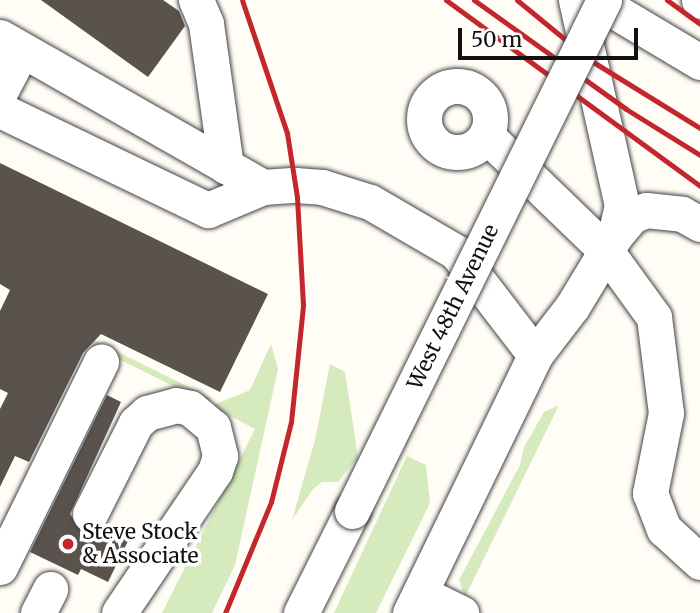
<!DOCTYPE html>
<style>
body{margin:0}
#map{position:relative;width:700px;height:613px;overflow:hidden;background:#fffdf5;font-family:Merriweather,serif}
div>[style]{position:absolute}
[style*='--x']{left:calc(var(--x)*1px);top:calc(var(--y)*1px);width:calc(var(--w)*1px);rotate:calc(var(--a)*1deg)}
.green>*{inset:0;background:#d5ebbd}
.building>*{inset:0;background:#5a524d}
.roads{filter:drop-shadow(0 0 2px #444) drop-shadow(0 0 2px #444)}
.minor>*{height:35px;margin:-17.5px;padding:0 17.5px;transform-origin:17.5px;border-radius:17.5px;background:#fff}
.minor>.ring{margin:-17.5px;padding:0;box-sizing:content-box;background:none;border:35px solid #fff;border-radius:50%}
.rail>*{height:5px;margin:-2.5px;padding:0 2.5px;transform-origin:2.5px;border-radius:2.5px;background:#c4262e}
.bridges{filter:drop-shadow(0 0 2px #444) drop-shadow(0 0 2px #444)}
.minor-bridge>*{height:35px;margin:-17.5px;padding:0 17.5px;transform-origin:17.5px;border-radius:17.5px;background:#fff}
.dots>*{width:19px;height:19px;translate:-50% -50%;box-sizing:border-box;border:4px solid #fff;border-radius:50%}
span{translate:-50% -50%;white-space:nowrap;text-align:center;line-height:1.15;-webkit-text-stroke:7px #fff;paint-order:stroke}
.street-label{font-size:21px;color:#111}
.poi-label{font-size:21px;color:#111}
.left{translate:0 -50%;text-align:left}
.scale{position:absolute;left:458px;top:28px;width:180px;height:32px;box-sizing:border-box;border:4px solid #111;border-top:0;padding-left:9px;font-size:21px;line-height:24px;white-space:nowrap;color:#111;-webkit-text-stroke:5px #fff;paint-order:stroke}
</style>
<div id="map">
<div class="green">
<i style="clip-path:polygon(15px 301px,211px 398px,209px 404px,12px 306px)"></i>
<i style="clip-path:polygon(271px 344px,278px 369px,235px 565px,212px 613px,162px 613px,255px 429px,211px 406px,250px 390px)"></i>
<i style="clip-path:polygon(330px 364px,345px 372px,358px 457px,338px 482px,322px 482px,313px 489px,292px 520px,315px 440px)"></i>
<i style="clip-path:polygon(559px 405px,465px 597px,459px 580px,520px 465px,524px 447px,544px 412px)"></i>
<i style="clip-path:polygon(407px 456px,426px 465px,430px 503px,376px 613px,334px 613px)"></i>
</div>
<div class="building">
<i style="clip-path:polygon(41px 0,163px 0,179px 11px,185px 26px,148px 77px)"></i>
<i style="clip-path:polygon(0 163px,268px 294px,220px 392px,101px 334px,83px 353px,29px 462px,15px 456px,0 487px,0 409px,8px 393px,0 389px,0 311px,10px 290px,0 284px)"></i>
<i style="clip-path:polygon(107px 395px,121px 402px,70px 514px,82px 532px,92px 534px,106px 526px,130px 537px,108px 582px,81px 569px,78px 575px,30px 552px)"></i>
</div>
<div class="roads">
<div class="minor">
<i style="--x:196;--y:0;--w:26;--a:67"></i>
<i style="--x:206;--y:24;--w:144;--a:82"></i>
<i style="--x:576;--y:0;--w:210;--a:77.4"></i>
<i style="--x:622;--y:205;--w:32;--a:103"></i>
<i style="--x:596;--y:0;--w:121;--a:30.8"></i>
<i style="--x:699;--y:0;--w:1;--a:45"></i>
<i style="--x:0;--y:37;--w:303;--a:29.7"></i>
<i class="ring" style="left:424px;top:86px;width:31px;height:31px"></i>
<i style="--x:0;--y:92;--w:47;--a:-62.4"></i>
<i style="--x:0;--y:110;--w:231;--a:25.7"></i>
<i style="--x:208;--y:210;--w:60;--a:-22.7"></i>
<i style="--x:263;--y:187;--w:32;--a:-4"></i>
<i style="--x:295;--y:185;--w:27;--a:4"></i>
<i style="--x:322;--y:187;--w:50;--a:17.4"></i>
<i style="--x:370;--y:202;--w:99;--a:30.2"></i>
<i style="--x:456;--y:252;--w:130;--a:52.5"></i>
<i style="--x:486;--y:135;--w:167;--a:44"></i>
<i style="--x:606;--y:251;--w:82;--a:54"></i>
<i style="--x:654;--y:317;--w:97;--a:82.9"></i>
<i style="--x:666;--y:413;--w:82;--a:101.3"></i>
<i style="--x:650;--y:493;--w:39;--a:69"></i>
<i style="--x:664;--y:529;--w:49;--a:42.5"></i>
<i style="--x:90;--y:514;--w:102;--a:-63.2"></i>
<i style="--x:136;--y:423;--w:15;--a:-42"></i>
<i style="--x:147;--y:413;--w:30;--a:-15"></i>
<i style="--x:176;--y:405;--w:14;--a:12"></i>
<i style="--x:190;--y:408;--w:30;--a:40"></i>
<i style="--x:213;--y:427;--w:30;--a:76"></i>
<i style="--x:220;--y:456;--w:16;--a:108"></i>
<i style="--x:215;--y:471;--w:171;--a:124.1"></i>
<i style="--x:0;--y:567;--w:229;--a:-63.8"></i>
<i style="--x:420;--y:593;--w:46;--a:26"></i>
<i style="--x:38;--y:613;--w:27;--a:-63"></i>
<i style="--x:301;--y:613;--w:114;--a:-63.4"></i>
<i style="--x:410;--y:613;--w:287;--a:-64.1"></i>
<i style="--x:535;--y:355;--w:61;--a:-52.4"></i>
<i style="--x:572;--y:307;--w:83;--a:-58.8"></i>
<i style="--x:615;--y:236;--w:26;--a:-50"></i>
<i style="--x:632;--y:216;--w:15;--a:-23"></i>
<i style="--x:646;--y:210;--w:36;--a:6"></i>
<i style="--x:682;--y:214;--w:21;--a:29"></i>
</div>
</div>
<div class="rail">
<i style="--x:446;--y:0;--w:315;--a:36.2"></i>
<i style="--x:474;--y:0;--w:187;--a:35.6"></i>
<i style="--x:626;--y:109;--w:87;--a:31.9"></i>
<i style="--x:517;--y:0;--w:94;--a:39.4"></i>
<i style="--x:590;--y:60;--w:129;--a:31.7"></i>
<i style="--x:667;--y:0;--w:41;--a:36"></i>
<i style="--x:225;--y:613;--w:120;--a:-67.5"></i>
<i style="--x:271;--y:502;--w:82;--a:-76"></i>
<i style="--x:291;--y:422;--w:118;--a:-84.1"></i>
<i style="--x:303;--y:305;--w:108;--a:-93.2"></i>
<i style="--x:297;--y:197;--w:65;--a:-98.9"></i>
<i style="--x:287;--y:133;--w:140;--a:-108.7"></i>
</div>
<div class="bridges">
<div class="minor-bridge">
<i style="--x:352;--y:511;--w:570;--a:-63.75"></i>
</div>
</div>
<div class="dots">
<i style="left:68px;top:544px;background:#c4262e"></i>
</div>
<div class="street-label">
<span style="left:453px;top:307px;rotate:-64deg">West 48th Avenue</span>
</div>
<div class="poi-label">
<span class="left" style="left:82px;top:544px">Steve Stock<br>&amp; Associate</span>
</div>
<div class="scale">50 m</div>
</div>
